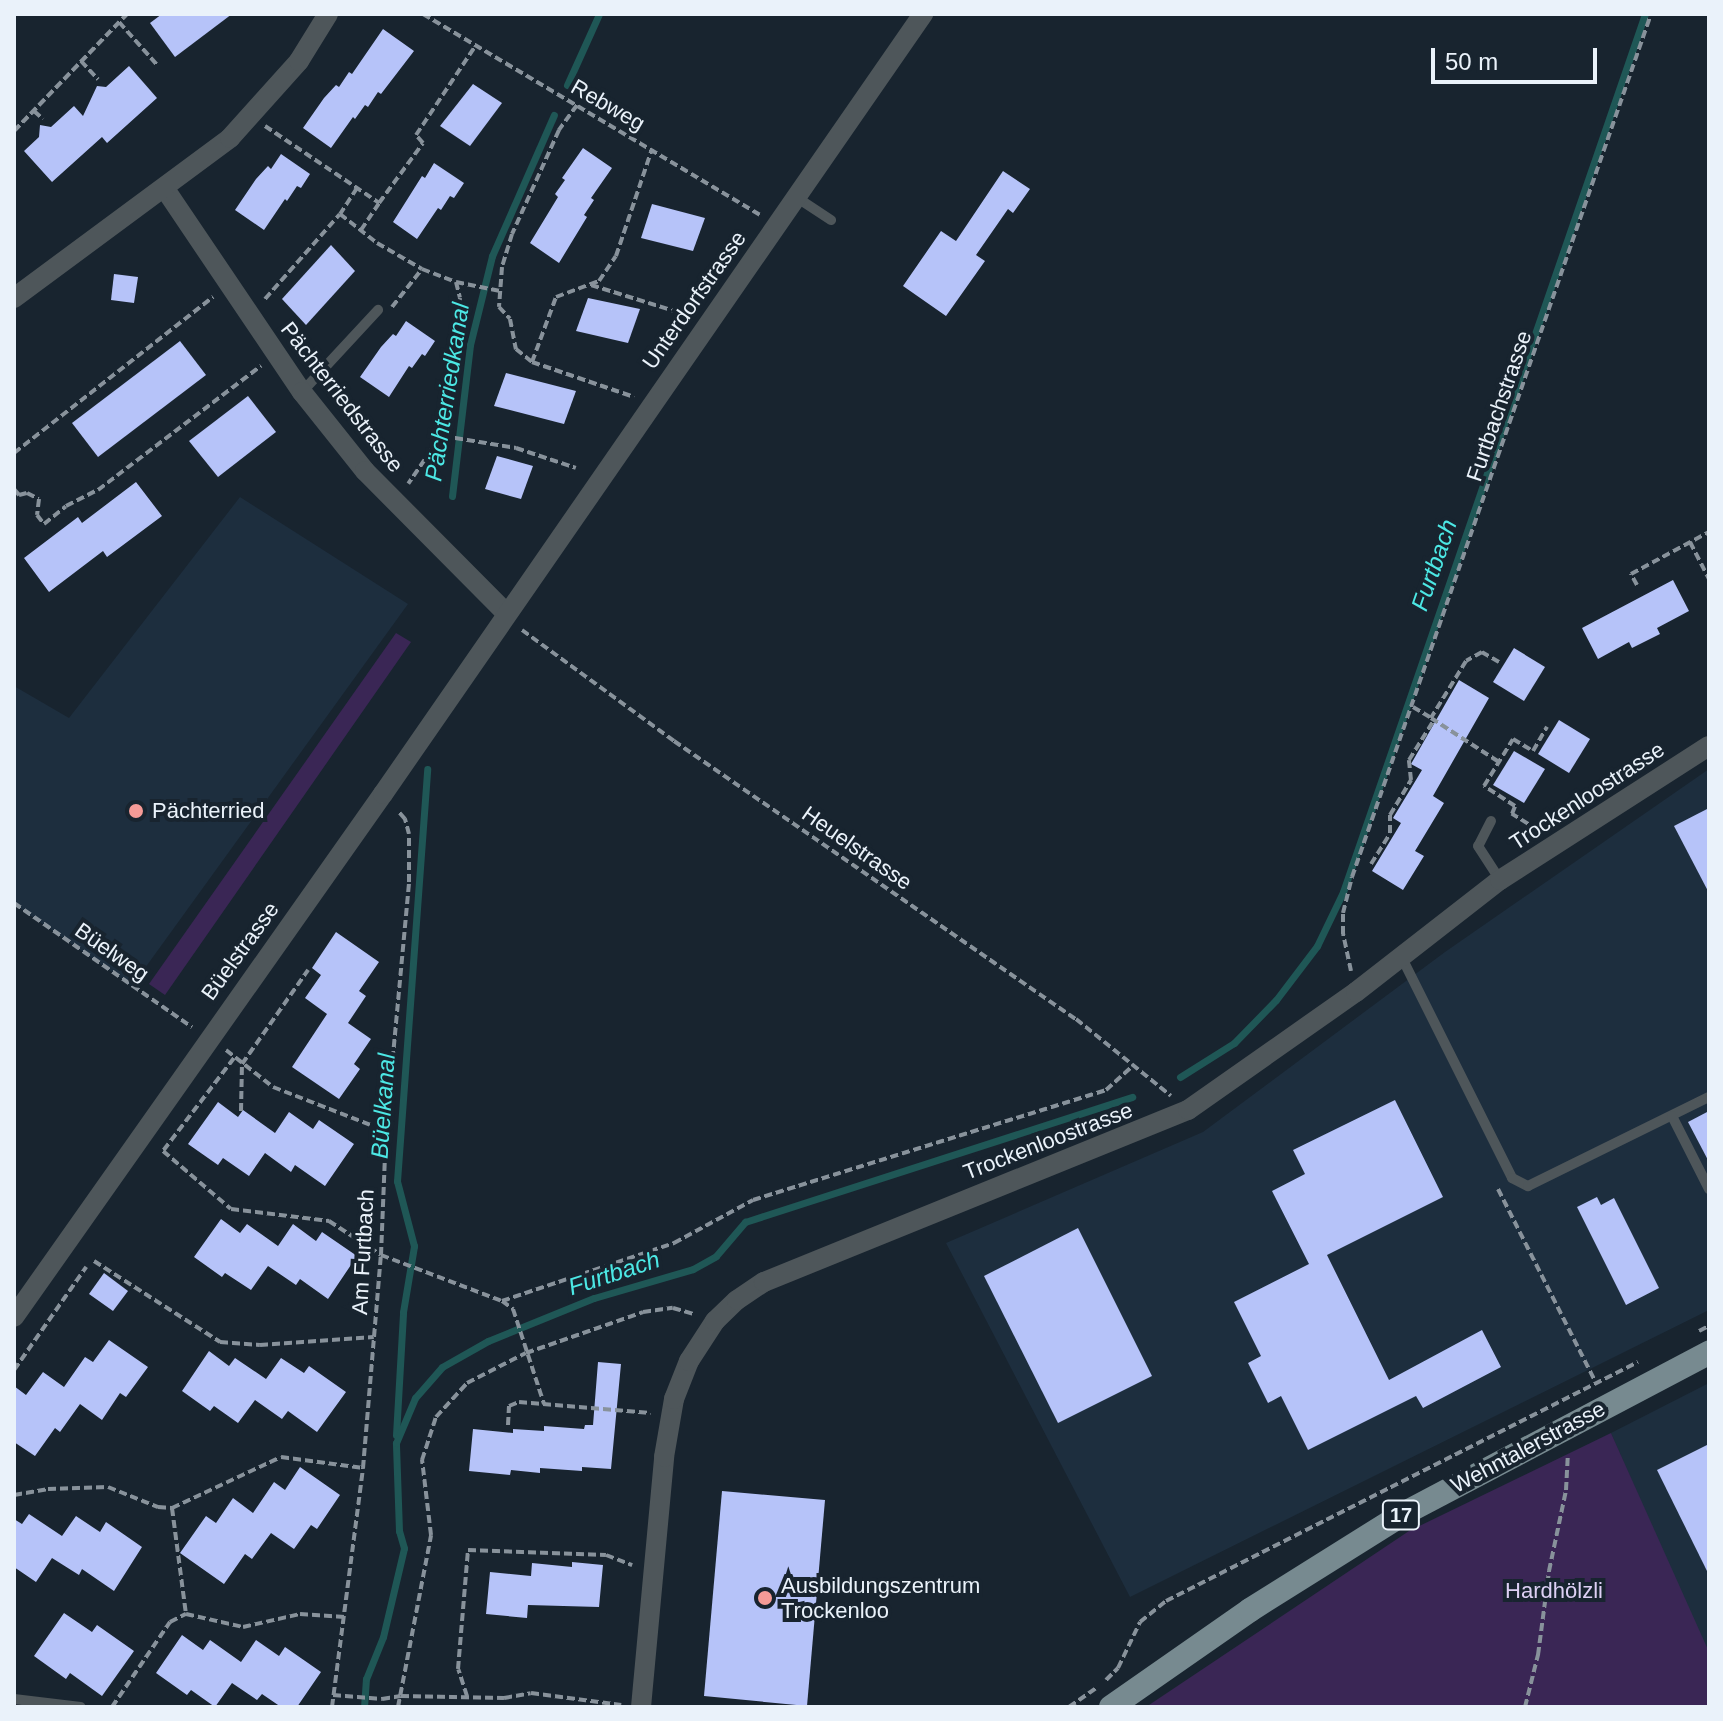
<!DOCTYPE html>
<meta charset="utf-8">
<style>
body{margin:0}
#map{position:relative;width:1723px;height:1721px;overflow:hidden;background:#18242f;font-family:Helvetica,sans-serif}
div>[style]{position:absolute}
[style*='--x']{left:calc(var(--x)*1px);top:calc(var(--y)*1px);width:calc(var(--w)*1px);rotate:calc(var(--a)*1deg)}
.built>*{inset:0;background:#1d2e3e}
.green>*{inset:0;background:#3a2655}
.stream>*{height:7px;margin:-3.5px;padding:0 3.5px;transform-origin:3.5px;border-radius:3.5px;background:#1f5756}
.building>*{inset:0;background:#b6c3f9}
.path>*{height:4px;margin-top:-2px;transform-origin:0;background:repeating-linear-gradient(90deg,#88929b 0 8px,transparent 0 12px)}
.lane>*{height:10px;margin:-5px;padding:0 5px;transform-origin:5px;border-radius:5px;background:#4e565a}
.street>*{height:20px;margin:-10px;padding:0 10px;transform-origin:10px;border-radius:10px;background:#4e565a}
.primary>*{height:24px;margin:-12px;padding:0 12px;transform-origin:12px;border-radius:12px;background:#778a90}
.dots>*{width:22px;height:22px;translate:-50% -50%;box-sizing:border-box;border:4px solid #18242f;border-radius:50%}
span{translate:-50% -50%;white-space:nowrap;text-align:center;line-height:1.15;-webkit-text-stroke:8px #18242f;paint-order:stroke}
.shield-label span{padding:2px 6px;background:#18242f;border:2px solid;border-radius:6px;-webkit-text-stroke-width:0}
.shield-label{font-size:20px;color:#eaf2fa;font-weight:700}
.street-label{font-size:22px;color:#eaf2fa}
.poi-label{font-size:22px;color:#eaf2fa}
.left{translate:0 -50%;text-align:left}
.park-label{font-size:22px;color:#ddd0f4}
.water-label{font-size:24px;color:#4ce8e5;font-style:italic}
.frame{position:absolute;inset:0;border:16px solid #eaf2fa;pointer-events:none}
.scale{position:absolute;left:1431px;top:48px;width:166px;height:36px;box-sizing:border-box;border:4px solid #eaf2fa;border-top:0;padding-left:10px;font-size:24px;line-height:28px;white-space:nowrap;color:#eaf2fa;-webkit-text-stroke:6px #18242f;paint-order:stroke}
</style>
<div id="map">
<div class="built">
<i style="clip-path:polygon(240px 497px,408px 604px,132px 986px,14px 904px,14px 686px,69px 718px)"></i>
<i style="clip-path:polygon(1709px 769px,1709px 1310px,1130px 1597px,946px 1243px,1203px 1132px,1445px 952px)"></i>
<i style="clip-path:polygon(1709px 1383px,1709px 1656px,1611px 1433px)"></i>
</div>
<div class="green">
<i style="clip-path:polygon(396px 633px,411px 642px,165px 995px,149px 984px)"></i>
<i style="clip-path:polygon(1611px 1433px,1709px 1652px,1709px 1707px,1146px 1707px,1409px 1531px)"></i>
</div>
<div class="stream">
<i style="--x:567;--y:85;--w:78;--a:-65.7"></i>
<i style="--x:452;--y:496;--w:152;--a:-83.2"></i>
<i style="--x:470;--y:345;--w:92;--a:-76.1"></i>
<i style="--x:492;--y:256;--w:154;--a:-66.3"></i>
<i style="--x:1180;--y:1077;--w:64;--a:-32.2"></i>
<i style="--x:1234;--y:1043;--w:60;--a:-45.7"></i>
<i style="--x:1276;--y:1000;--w:68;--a:-52.8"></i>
<i style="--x:1317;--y:946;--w:60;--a:-64.3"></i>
<i style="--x:1343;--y:892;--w:928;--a:-71.02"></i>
<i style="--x:396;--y:1435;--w:123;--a:-86.7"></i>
<i style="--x:403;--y:1312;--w:67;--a:-80.5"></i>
<i style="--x:414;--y:1246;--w:67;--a:-104.7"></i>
<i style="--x:397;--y:1181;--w:413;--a:-85.8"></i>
<i style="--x:364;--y:1707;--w:28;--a:-86"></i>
<i style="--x:366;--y:1679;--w:45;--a:-68"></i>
<i style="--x:383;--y:1637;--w:91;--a:-76.7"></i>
<i style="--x:404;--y:1548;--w:18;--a:-106"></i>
<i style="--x:399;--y:1531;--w:88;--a:-92"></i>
<i style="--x:396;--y:1443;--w:49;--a:-67.1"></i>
<i style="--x:415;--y:1398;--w:41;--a:-48.9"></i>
<i style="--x:442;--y:1367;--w:53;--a:-29.5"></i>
<i style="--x:488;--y:1341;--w:114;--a:-22.1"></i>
<i style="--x:594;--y:1298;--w:103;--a:-16.3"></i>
<i style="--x:693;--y:1269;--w:26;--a:-29"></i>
<i style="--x:716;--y:1256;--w:45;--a:-49.5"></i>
<i style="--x:745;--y:1222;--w:407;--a:-17.9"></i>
</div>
<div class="building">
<i style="clip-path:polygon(162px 14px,232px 14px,175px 57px,150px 23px)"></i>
<i style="clip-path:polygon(383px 29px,414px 51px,381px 94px,378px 92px,368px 107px,365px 105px,355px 119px,353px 117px,331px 148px,303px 128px,324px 98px,336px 85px,339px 87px,349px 72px,352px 74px)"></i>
<i style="clip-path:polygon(129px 66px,157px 98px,107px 143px,102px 137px,52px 182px,24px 151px,39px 137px,40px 125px,51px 127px,74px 106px,83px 116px,97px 86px,106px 87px)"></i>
<i style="clip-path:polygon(473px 84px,502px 103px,470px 146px,440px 126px)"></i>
<i style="clip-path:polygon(583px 148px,612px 168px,591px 198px,594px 200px,584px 215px,587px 217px,559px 263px,530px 243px,558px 197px,555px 194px,565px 180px,562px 178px)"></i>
<i style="clip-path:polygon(281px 154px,310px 174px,301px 188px,297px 186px,287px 201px,285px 199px,264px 230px,235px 210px,256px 179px,268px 166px,271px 169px)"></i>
<i style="clip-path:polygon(434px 163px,464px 183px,454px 198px,450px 196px,441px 210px,438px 208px,417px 239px,393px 222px,422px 176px,425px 178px)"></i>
<i style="clip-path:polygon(1003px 171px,1030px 189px,1013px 213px,1008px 209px,976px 255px,985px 261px,946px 316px,903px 286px,941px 231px,956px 241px)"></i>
<i style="clip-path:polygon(652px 204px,705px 218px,693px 251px,641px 238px)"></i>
<i style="clip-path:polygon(331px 245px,355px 271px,306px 325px,282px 299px)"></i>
<i style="clip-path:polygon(114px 274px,138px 277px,134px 303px,111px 300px)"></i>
<i style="clip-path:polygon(588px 298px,640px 309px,628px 343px,576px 331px)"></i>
<i style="clip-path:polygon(406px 321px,435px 341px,425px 356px,422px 354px,412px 368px,409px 366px,389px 397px,360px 377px,381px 347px,393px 334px,396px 336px)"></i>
<i style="clip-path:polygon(180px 341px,206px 375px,98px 457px,72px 423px)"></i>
<i style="clip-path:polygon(506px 373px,576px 391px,564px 424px,494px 406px)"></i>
<i style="clip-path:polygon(248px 396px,276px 432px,218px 477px,189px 441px)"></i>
<i style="clip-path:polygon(497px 456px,533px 466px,521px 499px,485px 489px)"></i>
<i style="clip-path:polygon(136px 482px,162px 516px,107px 557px,103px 551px,49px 592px,24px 558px,78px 517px,82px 523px)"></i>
<i style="clip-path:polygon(1673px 580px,1689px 611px,1657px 628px,1660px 634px,1632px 648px,1629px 642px,1598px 659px,1582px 628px)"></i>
<i style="clip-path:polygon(1514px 648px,1545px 667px,1524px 701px,1493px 682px)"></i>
<i style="clip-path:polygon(1459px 680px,1489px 698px,1433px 796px,1444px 803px,1415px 851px,1424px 856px,1403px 890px,1372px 871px,1401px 823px,1393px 818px,1422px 770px,1411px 764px)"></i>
<i style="clip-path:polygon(1559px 720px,1590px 739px,1569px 773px,1538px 754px)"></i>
<i style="clip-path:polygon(1514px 751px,1545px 769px,1524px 803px,1493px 785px)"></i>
<i style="clip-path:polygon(1709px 808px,1709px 893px,1674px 826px)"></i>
<i style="clip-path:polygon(336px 932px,379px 962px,359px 991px,366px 996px,348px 1023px,371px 1039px,354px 1064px,360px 1069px,339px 1099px,292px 1067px,327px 1014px,305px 998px,321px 975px,312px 968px)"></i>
<i style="clip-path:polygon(1395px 1100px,1443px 1197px,1327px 1255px,1389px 1380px,1482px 1330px,1501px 1367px,1423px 1408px,1416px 1396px,1308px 1450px,1281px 1396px,1268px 1403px,1248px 1363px,1261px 1356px,1234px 1302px,1309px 1264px,1272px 1191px,1305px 1174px,1293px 1150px)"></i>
<i style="clip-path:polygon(218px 1102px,238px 1117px,243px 1110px,275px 1133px,289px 1112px,313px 1129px,319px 1120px,354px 1144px,325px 1186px,295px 1165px,291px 1172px,265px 1153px,249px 1176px,223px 1158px,218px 1165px,188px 1144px)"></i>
<i style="clip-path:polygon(1709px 1111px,1709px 1162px,1688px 1122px)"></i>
<i style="clip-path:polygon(1597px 1197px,1601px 1205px,1614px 1198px,1659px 1288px,1626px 1305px,1577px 1207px)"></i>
<i style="clip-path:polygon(221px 1219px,240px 1233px,247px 1224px,278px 1246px,293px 1224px,316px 1241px,322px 1232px,357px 1256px,328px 1299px,300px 1279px,296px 1285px,268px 1266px,251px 1290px,225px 1273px,222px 1277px,194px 1257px)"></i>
<i style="clip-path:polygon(1078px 1228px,1152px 1376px,1058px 1423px,984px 1276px)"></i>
<i style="clip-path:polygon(104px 1273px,128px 1291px,113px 1311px,89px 1294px)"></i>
<i style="clip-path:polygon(109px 1340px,148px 1367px,126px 1397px,120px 1393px,102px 1420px,80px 1404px,60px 1432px,55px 1428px,35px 1456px,14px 1442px,14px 1386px,26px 1395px,43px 1372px,64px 1387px,85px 1357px,93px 1362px)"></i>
<i style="clip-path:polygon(209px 1351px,229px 1366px,235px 1358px,266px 1379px,281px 1358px,304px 1373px,309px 1366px,346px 1392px,317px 1432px,288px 1411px,282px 1419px,255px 1400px,238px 1423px,214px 1406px,210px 1411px,182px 1391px)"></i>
<i style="clip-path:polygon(598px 1362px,621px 1364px,611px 1469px,582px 1467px,582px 1471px,540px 1468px,540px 1473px,511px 1470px,510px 1475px,469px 1471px,473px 1429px,513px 1433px,513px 1429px,544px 1431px,544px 1426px,584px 1429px,585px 1425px,593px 1425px)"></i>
<i style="clip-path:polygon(1709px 1444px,1709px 1575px,1657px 1470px)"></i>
<i style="clip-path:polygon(300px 1467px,340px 1495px,317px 1529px,311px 1525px,294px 1549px,271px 1533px,252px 1559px,245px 1554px,224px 1584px,180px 1553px,206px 1516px,216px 1523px,233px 1498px,253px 1513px,274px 1482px,285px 1490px)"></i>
<i style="clip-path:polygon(722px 1491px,825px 1500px,807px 1706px,704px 1696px)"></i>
<i style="clip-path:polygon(29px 1514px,62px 1536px,76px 1516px,100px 1532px,106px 1522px,142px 1547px,114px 1591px,82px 1569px,79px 1575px,52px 1558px,36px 1582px,14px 1567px,14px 1519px,22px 1524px)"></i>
<i style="clip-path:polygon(572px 1562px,603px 1565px,599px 1607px,528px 1605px,527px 1618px,486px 1614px,490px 1572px,531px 1576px,532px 1563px,572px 1567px)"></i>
<i style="clip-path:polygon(64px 1613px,92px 1632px,97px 1625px,134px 1651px,102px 1696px,70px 1673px,66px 1679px,34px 1656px)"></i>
<i style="clip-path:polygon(182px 1635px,203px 1650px,210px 1640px,241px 1662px,256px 1640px,279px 1656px,285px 1647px,321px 1672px,297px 1707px,281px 1707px,262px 1694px,257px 1700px,232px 1683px,215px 1707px,191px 1690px,187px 1695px,156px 1673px)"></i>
</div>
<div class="path">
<i style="--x:423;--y:14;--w:392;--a:30.8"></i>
<i style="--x:119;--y:22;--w:59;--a:48.4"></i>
<i style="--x:81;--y:61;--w:25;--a:47"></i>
<i style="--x:577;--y:105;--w:31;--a:126"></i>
<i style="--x:559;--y:130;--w:114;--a:114.3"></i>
<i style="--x:512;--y:234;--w:34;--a:107"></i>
<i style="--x:502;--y:267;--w:40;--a:94.3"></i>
<i style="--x:499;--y:307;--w:16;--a:47"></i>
<i style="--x:510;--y:319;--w:31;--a:79"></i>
<i style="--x:516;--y:349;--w:21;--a:39"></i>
<i style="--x:532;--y:362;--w:108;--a:18.9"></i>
<i style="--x:34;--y:111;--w:12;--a:42"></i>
<i style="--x:265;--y:126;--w:138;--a:34"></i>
<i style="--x:379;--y:203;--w:74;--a:-53.7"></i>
<i style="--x:423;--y:143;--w:11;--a:-131"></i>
<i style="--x:416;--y:135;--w:108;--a:-56.3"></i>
<i style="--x:14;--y:131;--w:163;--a:-46"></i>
<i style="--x:357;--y:188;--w:31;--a:123"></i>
<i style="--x:340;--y:214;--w:47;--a:38.1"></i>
<i style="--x:377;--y:243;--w:52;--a:30"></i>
<i style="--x:422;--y:269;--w:36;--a:21"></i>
<i style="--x:456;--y:282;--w:16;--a:76"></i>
<i style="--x:460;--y:298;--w:133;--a:96.5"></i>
<i style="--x:445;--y:430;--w:65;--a:124.4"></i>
<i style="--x:361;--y:230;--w:32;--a:-56"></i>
<i style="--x:456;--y:282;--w:45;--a:11.6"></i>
<i style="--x:591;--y:285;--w:97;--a:17.3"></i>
<i style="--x:265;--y:299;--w:113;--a:-48.6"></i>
<i style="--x:392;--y:307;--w:48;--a:-51.7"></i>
<i style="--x:532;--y:362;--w:69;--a:-69.7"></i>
<i style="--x:556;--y:297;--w:46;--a:-20.4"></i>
<i style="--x:599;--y:281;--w:30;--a:-56"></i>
<i style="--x:616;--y:256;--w:113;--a:-71.4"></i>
<i style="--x:443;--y:436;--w:74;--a:9.3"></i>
<i style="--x:516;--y:448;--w:63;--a:18.4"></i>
<i style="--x:14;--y:453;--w:253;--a:-38.1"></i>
<i style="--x:14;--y:489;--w:8;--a:50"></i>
<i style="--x:19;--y:495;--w:8;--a:-14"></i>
<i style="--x:27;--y:493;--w:13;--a:27"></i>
<i style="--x:39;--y:499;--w:16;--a:97"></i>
<i style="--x:37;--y:515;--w:11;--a:52"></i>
<i style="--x:44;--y:524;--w:28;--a:-39"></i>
<i style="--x:66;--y:506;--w:36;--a:-27"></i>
<i style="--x:98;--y:490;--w:205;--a:-37.3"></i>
<i style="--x:1690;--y:542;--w:42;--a:62.8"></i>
<i style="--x:1637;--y:585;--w:13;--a:-119"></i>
<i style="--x:1631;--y:574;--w:89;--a:-28.3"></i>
<i style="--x:522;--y:630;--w:188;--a:36.1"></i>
<i style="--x:674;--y:741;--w:489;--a:34.7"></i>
<i style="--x:1076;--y:1019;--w:122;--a:39"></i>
<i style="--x:1499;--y:662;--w:20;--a:-150"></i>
<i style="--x:1482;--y:652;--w:18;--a:151"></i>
<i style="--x:1466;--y:661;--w:67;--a:121.6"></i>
<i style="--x:1431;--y:718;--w:81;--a:32.9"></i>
<i style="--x:1413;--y:707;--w:21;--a:31"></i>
<i style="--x:1538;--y:830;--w:31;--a:-148"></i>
<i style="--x:1512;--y:814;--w:9;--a:-69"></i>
<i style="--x:1515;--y:806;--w:37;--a:-147"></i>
<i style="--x:1484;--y:786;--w:55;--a:-58.3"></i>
<i style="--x:1513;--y:739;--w:23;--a:31"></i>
<i style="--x:1533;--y:751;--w:28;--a:-60"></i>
<i style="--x:1371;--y:864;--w:36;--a:-58"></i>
<i style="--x:1390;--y:833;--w:18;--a:-90"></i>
<i style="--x:1390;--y:815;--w:41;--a:-59"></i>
<i style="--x:1411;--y:780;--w:20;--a:-96"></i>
<i style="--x:1409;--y:760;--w:47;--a:-58"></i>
<i style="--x:14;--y:903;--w:217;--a:34.9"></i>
<i style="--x:1351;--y:971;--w:38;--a:-102"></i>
<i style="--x:1343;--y:934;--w:21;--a:-90"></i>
<i style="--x:1343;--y:913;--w:37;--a:-76"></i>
<i style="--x:1352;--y:877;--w:913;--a:-70.89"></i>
<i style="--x:226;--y:1050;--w:60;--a:38.2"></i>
<i style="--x:273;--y:1087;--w:121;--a:21.3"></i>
<i style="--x:234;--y:1058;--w:117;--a:127.4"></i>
<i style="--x:163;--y:1151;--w:89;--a:40.5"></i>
<i style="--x:231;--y:1209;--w:99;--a:7"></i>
<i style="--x:329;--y:1221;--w:62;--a:33.2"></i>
<i style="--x:381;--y:1255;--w:129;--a:20.8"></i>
<i style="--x:502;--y:1301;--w:14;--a:36"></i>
<i style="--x:513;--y:1309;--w:100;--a:71.9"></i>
<i style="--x:241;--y:1111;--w:47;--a:-88.8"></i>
<i style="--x:242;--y:1064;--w:115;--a:-54.9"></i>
<i style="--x:1498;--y:1189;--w:217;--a:63.2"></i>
<i style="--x:94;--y:1261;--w:150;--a:32.7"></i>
<i style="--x:220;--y:1342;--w:40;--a:4.3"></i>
<i style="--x:260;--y:1345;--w:114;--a:-4"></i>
<i style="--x:502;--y:1301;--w:182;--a:-18.6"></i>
<i style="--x:674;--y:1243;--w:90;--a:-28.6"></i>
<i style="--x:753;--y:1200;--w:370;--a:-17.3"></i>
<i style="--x:1106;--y:1090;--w:38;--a:-42"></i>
<i style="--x:1699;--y:1331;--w:11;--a:-27"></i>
<i style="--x:14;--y:1370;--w:126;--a:-55"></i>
<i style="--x:508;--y:1425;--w:19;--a:-87"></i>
<i style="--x:509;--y:1406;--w:11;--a:-22"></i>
<i style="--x:519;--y:1402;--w:132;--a:4.8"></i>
<i style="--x:14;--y:1495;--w:35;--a:-10"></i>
<i style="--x:48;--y:1489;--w:60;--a:-1.9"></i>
<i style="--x:108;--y:1487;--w:54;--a:21.8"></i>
<i style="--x:158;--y:1507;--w:14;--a:4"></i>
<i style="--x:172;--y:1508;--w:120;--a:-25.1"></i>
<i style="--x:281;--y:1457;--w:83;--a:7.6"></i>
<i style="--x:172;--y:1508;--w:107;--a:82.5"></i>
<i style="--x:186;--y:1614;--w:58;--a:12.8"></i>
<i style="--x:243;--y:1627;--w:58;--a:-12.8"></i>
<i style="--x:300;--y:1614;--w:45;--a:3.8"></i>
<i style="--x:1106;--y:1680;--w:17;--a:-45"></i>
<i style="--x:1118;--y:1668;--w:51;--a:-64.4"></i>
<i style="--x:1140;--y:1622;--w:33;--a:-39"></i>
<i style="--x:1166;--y:1601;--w:529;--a:-26.86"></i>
<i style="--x:333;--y:1695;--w:49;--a:4.7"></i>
<i style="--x:382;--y:1699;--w:19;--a:-9"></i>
<i style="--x:401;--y:1696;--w:103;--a:1.1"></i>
<i style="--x:504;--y:1698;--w:27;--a:-10"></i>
<i style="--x:531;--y:1693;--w:91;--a:7.6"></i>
<i style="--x:467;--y:1696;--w:28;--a:-108"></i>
<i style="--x:458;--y:1669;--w:119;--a:-85.2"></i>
<i style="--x:468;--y:1550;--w:138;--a:2.1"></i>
<i style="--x:606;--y:1555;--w:28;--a:21"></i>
<i style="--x:112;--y:1707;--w:103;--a:-55.7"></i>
<i style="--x:170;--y:1622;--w:18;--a:-27"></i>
<i style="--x:332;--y:1707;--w:241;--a:-82.6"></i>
<i style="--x:363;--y:1468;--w:214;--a:-85.2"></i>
<i style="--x:381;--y:1255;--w:124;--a:-87.7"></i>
<i style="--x:386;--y:1131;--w:250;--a:-84.7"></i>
<i style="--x:409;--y:882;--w:48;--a:-90"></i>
<i style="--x:409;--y:834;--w:16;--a:-105"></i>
<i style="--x:405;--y:819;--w:11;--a:-131"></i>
<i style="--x:398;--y:1707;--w:175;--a:-79.1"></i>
<i style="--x:431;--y:1535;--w:76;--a:-96.8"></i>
<i style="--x:422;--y:1460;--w:45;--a:-72"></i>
<i style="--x:436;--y:1417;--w:46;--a:-47.6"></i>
<i style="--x:467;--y:1383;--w:66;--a:-27"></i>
<i style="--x:526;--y:1353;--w:124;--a:-19.3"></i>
<i style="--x:643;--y:1312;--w:30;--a:-8"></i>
<i style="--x:673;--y:1308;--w:22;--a:16"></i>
<i style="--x:1069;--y:1707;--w:33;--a:-35"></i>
<i style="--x:1525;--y:1707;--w:54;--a:-76"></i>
<i style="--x:1538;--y:1655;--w:85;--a:-82.5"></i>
<i style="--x:1549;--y:1571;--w:83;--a:-78.1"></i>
<i style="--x:1566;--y:1490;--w:36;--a:-87"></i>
</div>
<div class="lane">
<i style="--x:796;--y:197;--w:42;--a:33.3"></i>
<i style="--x:302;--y:392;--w:112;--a:-47.2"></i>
<i style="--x:1491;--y:821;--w:28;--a:117"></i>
<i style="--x:1478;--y:846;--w:40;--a:57.1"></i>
<i style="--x:1402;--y:958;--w:246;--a:63.4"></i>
<i style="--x:1512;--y:1178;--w:18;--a:27"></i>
<i style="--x:1528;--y:1186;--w:202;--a:-26.2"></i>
<i style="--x:1672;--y:1116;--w:82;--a:63.1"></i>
<i style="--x:14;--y:1699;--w:67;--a:6.8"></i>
</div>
<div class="street">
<i style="--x:165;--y:189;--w:245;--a:56"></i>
<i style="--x:302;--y:392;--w:101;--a:51.4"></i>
<i style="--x:365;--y:471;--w:200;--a:45.2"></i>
<i style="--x:14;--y:298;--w:269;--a:-36.5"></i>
<i style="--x:230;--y:138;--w:103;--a:-48.1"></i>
<i style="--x:299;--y:61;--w:55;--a:-58.3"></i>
<i style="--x:14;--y:1317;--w:640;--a:-54.8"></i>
<i style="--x:383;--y:794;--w:949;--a:-55.3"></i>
<i style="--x:641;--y:1707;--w:251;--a:-84.7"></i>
<i style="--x:664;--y:1457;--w:59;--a:-80.2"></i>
<i style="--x:674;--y:1399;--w:41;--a:-68.5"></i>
<i style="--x:689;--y:1361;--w:48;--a:-57"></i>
<i style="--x:715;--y:1321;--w:30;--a:-44"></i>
<i style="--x:737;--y:1300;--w:32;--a:-34"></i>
<i style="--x:764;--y:1282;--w:458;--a:-22.1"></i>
<i style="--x:1188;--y:1110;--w:205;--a:-35.1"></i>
<i style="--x:1356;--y:992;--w:182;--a:-37.9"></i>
<i style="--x:1500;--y:880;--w:248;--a:-32.7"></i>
</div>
<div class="primary">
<i style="--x:1111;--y:1707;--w:169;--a:-34.9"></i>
<i style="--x:1250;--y:1610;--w:181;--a:-32.1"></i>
<i style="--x:1403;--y:1514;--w:346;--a:-27.8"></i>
</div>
<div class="dots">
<i style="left:136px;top:811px;background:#f59b97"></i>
<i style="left:765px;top:1598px;background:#f59b97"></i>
</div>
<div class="shield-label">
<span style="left:1401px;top:1515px">17</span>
</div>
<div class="street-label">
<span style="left:608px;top:105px;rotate:30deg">Rebweg</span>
<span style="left:694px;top:300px;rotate:-55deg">Unterdorfstrasse</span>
<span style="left:342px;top:397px;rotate:52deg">Pächterriedstrasse</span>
<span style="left:1499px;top:406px;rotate:-71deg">Furtbachstrasse</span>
<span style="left:1587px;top:796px;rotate:-33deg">Trockenloostrasse</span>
<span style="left:857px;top:848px;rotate:35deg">Heuelstrasse</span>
<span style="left:240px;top:951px;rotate:-54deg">Büelstrasse</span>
<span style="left:112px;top:952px;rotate:35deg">Büelweg</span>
<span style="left:1048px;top:1141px;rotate:-21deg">Trockenloostrasse</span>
<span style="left:363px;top:1252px;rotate:-87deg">Am Furtbach</span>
<span style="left:1528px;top:1447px;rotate:-28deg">Wehntalerstrasse</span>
</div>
<div class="poi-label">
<span class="left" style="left:152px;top:811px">Pächterried</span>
<span class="left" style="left:781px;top:1598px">Ausbildungszentrum<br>Trockenloo</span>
</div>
<div class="park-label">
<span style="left:1554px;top:1591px">Hardhölzli</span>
</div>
<div class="water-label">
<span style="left:447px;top:392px;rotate:-81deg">Pächterriedkanal</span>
<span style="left:1434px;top:565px;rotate:-71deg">Furtbach</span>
<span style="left:383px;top:1106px;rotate:-86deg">Büelkanal</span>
<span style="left:614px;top:1273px;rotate:-18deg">Furtbach</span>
</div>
<div class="frame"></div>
<div class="scale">50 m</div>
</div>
